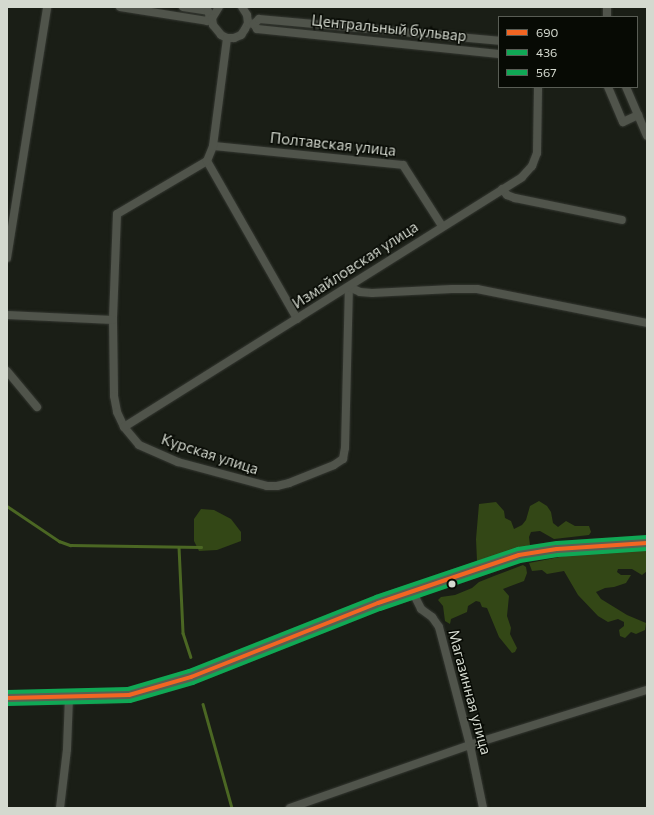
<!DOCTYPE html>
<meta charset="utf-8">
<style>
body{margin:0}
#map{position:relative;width:654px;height:815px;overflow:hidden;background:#1a1e16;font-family:Commissioner,sans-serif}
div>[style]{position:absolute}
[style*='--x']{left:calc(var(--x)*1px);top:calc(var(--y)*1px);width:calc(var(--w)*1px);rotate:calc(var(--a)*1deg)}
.green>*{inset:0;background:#334716}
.stream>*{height:2.5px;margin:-1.25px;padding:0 1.25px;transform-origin:1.25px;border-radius:1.25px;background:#4b6723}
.roads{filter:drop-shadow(0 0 1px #343731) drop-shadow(0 0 1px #343731)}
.minor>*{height:8px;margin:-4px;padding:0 4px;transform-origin:4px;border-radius:4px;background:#50544b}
.primary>*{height:12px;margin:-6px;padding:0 6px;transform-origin:6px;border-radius:6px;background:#595f52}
.bus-1>*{height:4px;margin:-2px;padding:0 2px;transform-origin:2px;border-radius:2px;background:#f26522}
.bus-2>*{height:4px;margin:-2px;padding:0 2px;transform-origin:2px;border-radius:2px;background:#10a855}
.bus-3>*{height:4px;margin:-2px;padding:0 2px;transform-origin:2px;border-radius:2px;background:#10a855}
.dots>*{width:11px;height:11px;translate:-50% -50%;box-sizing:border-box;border:2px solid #070a04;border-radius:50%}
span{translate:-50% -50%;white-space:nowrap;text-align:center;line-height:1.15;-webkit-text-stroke:3px #070a04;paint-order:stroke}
.street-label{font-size:15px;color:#d4d9cf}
.frame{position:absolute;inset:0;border:8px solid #d4d9cf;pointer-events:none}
.legend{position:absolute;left:498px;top:16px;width:140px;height:72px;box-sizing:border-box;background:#070a04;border:1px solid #595d55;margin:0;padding:5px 7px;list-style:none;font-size:12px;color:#d4d9cf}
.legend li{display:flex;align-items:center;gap:8px;height:20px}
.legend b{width:20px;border:1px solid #595d55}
</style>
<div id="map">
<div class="green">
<i style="clip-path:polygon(539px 501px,547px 506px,551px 512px,553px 523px,558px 527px,566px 521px,575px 526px,589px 526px,591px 532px,589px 535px,554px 539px,540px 531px,531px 532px,529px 537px,530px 545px,477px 561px,476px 539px,479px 504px,496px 502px,504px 511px,505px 518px,511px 521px,514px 529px,522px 525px,526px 520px,530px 506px)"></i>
<i style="clip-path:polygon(201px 509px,214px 510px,231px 519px,241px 532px,241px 541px,217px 550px,199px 551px,194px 541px,194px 519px)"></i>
<i style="clip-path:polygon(647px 550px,647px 571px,642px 575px,632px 569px,618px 569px,617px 572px,621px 575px,631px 575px,626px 583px,614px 587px,605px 588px,596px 592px,601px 599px,627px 615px,646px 623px,645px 630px,636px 634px,631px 632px,625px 638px,620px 636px,619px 630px,624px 626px,624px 622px,618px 619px,608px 622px,598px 616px,578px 595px,564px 571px,547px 574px,542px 570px,532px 571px,529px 563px,575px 554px)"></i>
<i style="clip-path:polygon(523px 565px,526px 567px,527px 573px,524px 581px,503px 589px,509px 596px,507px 616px,511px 628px,510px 634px,517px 648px,515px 652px,512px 653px,499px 637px,487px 608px,482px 607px,480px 602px,476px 601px,468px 606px,467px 612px,451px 619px,450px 624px,445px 621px,443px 606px,438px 600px,441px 597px,455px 595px,472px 588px,479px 582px,494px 576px)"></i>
</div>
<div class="stream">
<i style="--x:7;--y:506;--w:63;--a:33.9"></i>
<i style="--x:59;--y:541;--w:12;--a:20"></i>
<i style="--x:70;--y:545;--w:131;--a:0.9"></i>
<i style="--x:179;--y:547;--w:86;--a:87.3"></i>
<i style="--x:183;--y:633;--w:25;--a:72"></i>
<i style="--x:203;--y:704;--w:108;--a:74.4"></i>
</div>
<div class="roads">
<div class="minor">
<i style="--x:120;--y:7;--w:88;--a:9.1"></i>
<i style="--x:207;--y:21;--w:5;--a:-53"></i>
<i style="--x:183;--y:7;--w:25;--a:9"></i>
<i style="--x:208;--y:11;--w:6;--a:72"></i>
<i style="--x:219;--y:7;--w:13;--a:122"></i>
<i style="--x:212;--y:18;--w:7;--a:82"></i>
<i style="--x:213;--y:25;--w:13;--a:51"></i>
<i style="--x:221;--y:35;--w:7;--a:27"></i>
<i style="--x:227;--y:38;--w:7;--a:0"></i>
<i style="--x:234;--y:38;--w:8;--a:-23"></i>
<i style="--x:241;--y:35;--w:7;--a:-56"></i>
<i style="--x:245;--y:29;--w:7;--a:-63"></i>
<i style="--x:248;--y:23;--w:8;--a:-97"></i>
<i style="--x:247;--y:15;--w:9;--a:-122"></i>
<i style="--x:607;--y:17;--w:10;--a:-90"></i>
<i style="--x:248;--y:23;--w:6;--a:9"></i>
<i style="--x:254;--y:24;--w:6;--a:59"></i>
<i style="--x:257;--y:29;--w:243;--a:5.9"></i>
<i style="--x:254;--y:24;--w:7;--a:-45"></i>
<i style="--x:259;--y:19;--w:241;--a:5.2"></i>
<i style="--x:608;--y:87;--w:38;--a:67"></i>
<i style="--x:623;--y:122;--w:17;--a:-25"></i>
<i style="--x:626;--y:87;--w:53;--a:66.8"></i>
<i style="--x:213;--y:146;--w:191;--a:5.7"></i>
<i style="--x:403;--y:165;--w:72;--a:57.4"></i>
<i style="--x:207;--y:161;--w:104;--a:149.5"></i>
<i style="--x:117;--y:214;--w:106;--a:92.2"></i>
<i style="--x:113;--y:320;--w:76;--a:89.2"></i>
<i style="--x:114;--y:396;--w:16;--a:79"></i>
<i style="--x:117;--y:412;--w:17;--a:65"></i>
<i style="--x:124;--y:427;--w:23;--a:50"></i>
<i style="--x:139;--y:445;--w:43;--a:23.6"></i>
<i style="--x:178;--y:462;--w:92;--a:15.1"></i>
<i style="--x:267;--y:486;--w:10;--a:0"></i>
<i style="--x:277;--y:486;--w:12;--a:-14"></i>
<i style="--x:289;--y:483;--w:48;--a:-21.8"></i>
<i style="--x:334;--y:465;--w:11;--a:-34"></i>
<i style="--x:343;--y:459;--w:11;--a:-80"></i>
<i style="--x:345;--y:448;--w:161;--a:-88.6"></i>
<i style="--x:349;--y:287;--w:12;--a:24"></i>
<i style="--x:360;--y:292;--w:12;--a:5"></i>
<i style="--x:372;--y:293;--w:80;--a:-2.9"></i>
<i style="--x:452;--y:289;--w:25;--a:0"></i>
<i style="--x:477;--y:289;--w:173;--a:11.3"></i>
<i style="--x:207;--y:161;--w:182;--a:60.3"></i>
<i style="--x:207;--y:161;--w:16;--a:-68"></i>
<i style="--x:213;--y:146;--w:109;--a:-82.6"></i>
<i style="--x:502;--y:189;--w:8;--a:50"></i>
<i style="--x:507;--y:195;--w:9;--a:21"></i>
<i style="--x:515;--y:198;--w:109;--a:11.6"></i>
<i style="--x:7;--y:258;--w:254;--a:-80.9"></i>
<i style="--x:7;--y:315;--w:106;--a:2.7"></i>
<i style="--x:7;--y:371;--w:47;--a:50.2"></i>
<i style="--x:124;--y:427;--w:470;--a:-32.1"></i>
<i style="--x:522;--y:177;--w:15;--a:-48"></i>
<i style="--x:532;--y:166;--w:14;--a:-69"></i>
<i style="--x:537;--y:153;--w:66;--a:-89.1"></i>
<i style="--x:412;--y:591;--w:20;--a:63"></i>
<i style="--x:421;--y:609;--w:14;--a:36"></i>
<i style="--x:432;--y:617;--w:12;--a:55"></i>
<i style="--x:439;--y:627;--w:122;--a:75.3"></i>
<i style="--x:470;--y:745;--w:64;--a:78.3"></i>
<i style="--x:60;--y:808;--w:59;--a:-83.2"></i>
<i style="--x:67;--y:749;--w:51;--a:-87.8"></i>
<i style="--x:290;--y:808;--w:191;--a:-19.3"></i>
<i style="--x:470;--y:745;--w:185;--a:-17.3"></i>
</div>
<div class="primary">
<i style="--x:7;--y:698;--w:92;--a:-0.6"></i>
<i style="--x:99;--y:697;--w:30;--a:-4"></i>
<i style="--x:129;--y:695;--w:21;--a:-14"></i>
<i style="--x:149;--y:690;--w:44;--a:-17.2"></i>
<i style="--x:191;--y:677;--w:201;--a:-21.6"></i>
<i style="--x:378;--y:603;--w:149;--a:-18.8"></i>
<i style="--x:519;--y:555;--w:38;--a:-9"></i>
<i style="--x:557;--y:549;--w:90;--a:-3.8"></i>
</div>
</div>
<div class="bus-1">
<i style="--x:7;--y:698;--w:122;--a:-1.4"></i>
<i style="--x:129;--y:695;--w:65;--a:-16.2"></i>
<i style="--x:191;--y:677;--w:201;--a:-21.6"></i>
<i style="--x:378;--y:603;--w:149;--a:-18.8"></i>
<i style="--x:519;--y:555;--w:38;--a:-9"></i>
<i style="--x:557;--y:549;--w:90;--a:-3.8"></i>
</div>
<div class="bus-2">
<i style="--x:7;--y:704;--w:123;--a:-1.4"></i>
<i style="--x:130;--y:701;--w:66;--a:-15.9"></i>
<i style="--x:193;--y:683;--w:201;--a:-21.6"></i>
<i style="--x:380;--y:609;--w:148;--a:-18.9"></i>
<i style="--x:520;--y:561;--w:38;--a:-9"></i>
<i style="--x:558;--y:555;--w:89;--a:-3.9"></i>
</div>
<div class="bus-3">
<i style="--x:7;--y:692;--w:121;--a:-1.4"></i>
<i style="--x:128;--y:689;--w:64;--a:-16.4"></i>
<i style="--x:189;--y:671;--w:201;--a:-21.6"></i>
<i style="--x:376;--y:597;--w:150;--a:-18.7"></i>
<i style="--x:518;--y:549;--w:39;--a:-9"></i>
<i style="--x:557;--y:543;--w:90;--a:-3.8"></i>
</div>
<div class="dots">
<i style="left:452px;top:584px;background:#d4d9cf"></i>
</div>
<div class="street-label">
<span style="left:389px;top:28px;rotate:6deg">Центральный бульвар</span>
<span style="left:333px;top:144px;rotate:6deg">Полтавская улица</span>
<span style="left:355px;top:265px;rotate:-33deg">Измайловская улица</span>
<span style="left:210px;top:454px;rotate:18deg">Курская улица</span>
<span style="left:470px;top:692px;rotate:75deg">Магазинная улица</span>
</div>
<div class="frame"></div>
<ul class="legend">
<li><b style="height:5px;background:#f26522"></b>690</li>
<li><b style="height:5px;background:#10a855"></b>436</li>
<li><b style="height:5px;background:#10a855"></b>567</li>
</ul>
</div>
